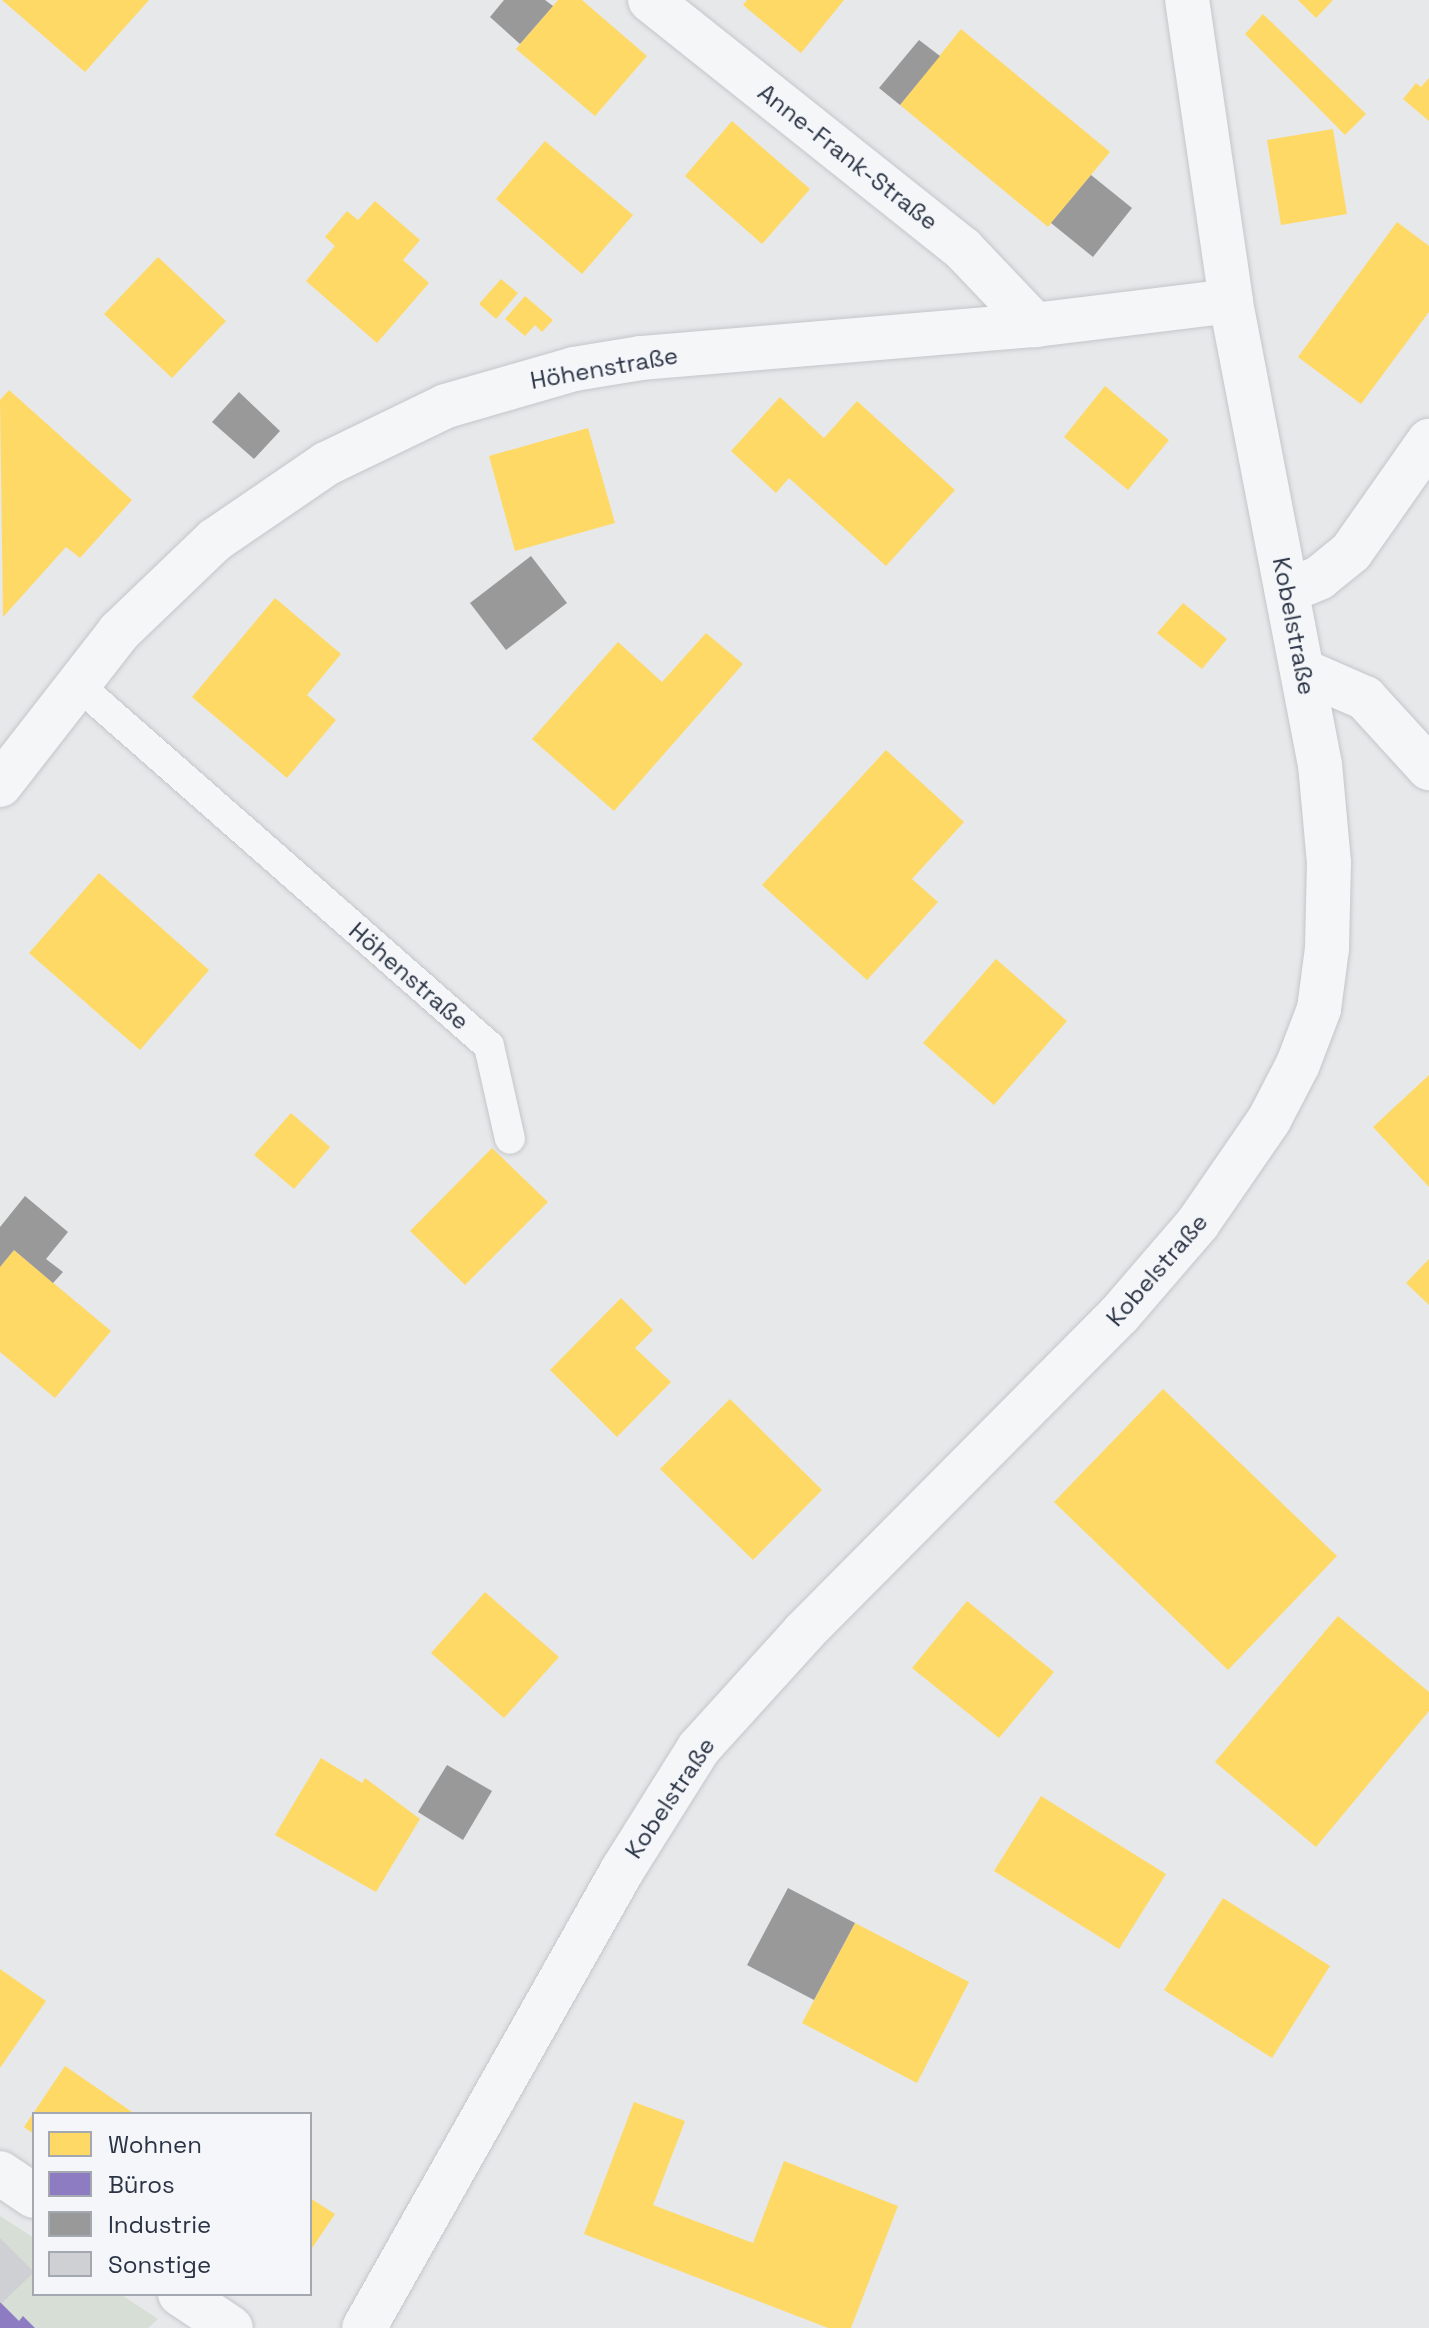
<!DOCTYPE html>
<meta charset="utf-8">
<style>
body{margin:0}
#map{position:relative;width:1429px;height:2328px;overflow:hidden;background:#e6e8ea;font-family:"Space Grotesk",sans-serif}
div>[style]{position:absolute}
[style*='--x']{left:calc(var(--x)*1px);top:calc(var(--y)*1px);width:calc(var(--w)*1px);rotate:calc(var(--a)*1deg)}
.green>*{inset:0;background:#d6ded6}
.homes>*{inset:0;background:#ffd966}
.offices>*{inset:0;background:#8e7cc3}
.industry>*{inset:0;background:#999}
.building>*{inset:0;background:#ced0d3}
.roads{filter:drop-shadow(0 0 2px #c4c6c8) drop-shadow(0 0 2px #c4c6c8)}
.service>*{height:30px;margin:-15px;padding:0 15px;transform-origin:15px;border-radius:15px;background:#f5f6f7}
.minor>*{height:44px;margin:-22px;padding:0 22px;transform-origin:22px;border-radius:22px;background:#f5f6f7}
.tertiary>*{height:44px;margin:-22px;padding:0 22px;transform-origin:22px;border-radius:22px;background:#f5f6f7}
span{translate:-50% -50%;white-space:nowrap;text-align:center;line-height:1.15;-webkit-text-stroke:8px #f4f6f9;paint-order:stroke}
.street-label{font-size:24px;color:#2b3445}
.legend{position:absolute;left:32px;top:2112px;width:280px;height:184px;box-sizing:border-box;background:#f4f6f9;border:2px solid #a4a8b1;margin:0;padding:10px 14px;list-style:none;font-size:24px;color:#2b3445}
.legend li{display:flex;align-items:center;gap:16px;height:40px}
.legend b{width:40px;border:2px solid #a4a8b1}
</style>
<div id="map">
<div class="green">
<i style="clip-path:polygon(0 2216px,34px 2238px,34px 2294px,120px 2294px,158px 2319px,148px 2328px,0 2328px)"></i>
</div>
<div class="homes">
<i style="clip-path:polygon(2px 0,149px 0,85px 72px)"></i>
<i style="clip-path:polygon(558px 0,582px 0,647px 56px,595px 116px,516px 49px)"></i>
<i style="clip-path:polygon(747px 0,844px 0,801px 53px,743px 5px)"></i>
<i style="clip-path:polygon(1298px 0,1333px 0,1316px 18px)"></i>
<i style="clip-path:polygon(1263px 14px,1366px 114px,1345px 135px,1245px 34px)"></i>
<i style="clip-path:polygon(961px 29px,1110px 152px,1048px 227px,900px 105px)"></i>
<i style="clip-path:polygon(1429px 78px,1429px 121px,1403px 99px,1416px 83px,1421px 87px)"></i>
<i style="clip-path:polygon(732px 121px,810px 189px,762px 244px,685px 176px)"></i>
<i style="clip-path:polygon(1333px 129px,1347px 214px,1281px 225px,1267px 140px)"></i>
<i style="clip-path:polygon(545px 141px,633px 215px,582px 274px,496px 199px)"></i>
<i style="clip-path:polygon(375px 201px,420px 240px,403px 260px,429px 283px,377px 343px,306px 281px,335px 246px,325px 237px,347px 211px,358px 220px)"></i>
<i style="clip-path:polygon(1397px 222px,1429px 246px,1429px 312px,1361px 404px,1298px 357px)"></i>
<i style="clip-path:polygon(158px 257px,226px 321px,172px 378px,104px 314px)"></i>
<i style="clip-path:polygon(501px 279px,518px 293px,496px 319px,479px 304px)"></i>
<i style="clip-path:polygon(525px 296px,553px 320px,542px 332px,535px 325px,525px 336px,505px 319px)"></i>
<i style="clip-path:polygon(1105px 386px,1169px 440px,1128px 490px,1064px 437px)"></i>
<i style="clip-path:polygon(9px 390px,132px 500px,80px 558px,66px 547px,3px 617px,0 400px)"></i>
<i style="clip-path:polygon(780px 397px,824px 438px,857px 401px,955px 490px,886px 566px,789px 478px,776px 493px,731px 451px)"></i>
<i style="clip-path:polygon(588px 428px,615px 523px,515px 551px,489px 456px)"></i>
<i style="clip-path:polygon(275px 598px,341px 654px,307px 695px,336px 720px,287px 778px,192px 697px)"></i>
<i style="clip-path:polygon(1183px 603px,1227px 639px,1202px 669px,1157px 633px)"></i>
<i style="clip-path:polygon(706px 633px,743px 664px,614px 811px,532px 739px,618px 642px,662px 682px)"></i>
<i style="clip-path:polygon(886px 750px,964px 822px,912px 879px,938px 902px,867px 980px,762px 885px)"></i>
<i style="clip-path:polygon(99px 873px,209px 970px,140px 1050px,29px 953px)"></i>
<i style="clip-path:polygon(996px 959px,1067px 1021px,994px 1105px,923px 1043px)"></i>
<i style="clip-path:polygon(1429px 1075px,1429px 1187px,1373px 1127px)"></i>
<i style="clip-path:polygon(291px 1113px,330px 1147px,294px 1189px,254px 1155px)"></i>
<i style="clip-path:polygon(492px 1148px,548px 1202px,465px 1285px,410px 1231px)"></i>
<i style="clip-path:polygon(14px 1250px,111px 1331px,55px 1398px,0 1352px,0 1267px)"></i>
<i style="clip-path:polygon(1429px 1259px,1429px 1305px,1406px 1283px)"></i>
<i style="clip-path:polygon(621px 1298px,653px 1330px,635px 1348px,671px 1382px,617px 1437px,550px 1370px)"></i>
<i style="clip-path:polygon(1163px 1389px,1337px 1556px,1228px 1670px,1054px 1502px)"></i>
<i style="clip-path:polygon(730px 1399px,822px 1490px,753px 1560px,660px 1469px)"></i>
<i style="clip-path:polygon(485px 1592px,559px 1657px,504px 1718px,431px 1653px)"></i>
<i style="clip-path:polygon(967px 1601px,1054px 1672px,999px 1738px,912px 1668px)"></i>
<i style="clip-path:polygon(1338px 1616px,1429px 1692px,1429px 1711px,1316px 1847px,1215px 1762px)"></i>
<i style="clip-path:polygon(321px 1758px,362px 1783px,365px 1778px,420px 1819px,376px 1892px,275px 1835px)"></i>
<i style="clip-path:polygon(1041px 1796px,1166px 1874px,1119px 1949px,994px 1871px)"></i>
<i style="clip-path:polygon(1223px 1898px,1330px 1966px,1272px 2058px,1164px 1990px)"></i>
<i style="clip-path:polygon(855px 1923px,969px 1982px,917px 2083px,802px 2023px)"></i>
<i style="clip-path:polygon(0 1969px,46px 2001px,0 2068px)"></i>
<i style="clip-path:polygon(65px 2066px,135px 2114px,34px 2114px,34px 2134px,24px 2127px)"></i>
<i style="clip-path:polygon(634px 2102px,685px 2121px,653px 2205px,753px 2243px,784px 2161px,898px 2206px,851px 2328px,828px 2328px,584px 2234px)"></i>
<i style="clip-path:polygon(310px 2198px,335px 2214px,310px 2251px)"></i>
</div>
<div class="offices">
<i style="clip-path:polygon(0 2302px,19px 2321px,23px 2316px,35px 2328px,0 2328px)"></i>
</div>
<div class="industry">
<i style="clip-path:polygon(504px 0,545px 0,553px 6px,520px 44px,490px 17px)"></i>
<i style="clip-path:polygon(919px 40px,940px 56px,900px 105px,879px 88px)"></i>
<i style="clip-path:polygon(1091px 175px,1132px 208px,1093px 257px,1051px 223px)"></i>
<i style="clip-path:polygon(239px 392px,280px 431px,254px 459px,212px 422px)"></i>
<i style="clip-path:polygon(531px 556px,567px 603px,506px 650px,470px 603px)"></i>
<i style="clip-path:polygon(25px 1196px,68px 1232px,46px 1259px,63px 1272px,53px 1283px,14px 1250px,0 1267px,0 1227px)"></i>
<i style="clip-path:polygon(447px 1765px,492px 1791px,463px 1840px,418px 1812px)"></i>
<i style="clip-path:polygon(788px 1888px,855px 1923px,814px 2000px,747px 1965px)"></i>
</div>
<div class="building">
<i style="clip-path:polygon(0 2238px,34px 2272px,2px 2303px,0 2302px)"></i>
</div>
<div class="roads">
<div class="service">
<i style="--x:77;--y:684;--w:548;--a:41.3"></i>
<i style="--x:489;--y:1046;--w:95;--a:77.3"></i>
</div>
<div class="minor">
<i style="--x:650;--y:0;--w:400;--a:38.5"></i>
<i style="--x:963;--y:249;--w:105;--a:46.5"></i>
<i style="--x:1287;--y:591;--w:35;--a:-22"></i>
<i style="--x:1319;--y:578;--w:41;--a:-39.1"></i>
<i style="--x:1351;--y:552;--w:136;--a:-54.9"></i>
<i style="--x:1303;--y:671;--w:68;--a:23.5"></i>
<i style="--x:1365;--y:698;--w:95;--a:47.6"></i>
<i style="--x:0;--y:785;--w:194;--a:-52.1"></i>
<i style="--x:119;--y:632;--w:133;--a:-43.8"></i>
<i style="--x:215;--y:540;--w:135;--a:-34.4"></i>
<i style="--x:326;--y:464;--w:133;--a:-25.8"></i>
<i style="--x:446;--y:406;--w:133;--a:-16.1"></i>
<i style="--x:574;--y:369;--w:68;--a:-9.3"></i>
<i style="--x:641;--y:358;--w:395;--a:-4.8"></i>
<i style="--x:1035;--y:325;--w:197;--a:-7"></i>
<i style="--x:0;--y:2173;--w:41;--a:34.1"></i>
<i style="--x:180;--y:2294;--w:61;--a:33.7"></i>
</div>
<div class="tertiary">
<i style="--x:364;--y:2328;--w:527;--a:-60.57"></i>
<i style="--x:623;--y:1869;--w:143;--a:-57.9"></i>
<i style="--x:699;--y:1748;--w:156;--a:-47.8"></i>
<i style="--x:804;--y:1632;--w:447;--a:-45.2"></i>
<i style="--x:1119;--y:1315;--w:121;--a:-49.3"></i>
<i style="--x:1198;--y:1223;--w:125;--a:-55.4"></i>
<i style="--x:1269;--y:1120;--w:63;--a:-62.6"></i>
<i style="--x:1298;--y:1064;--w:59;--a:-69.1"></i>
<i style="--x:1319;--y:1009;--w:62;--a:-82.5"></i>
<i style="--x:1327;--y:948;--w:85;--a:-88.7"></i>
<i style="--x:1329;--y:863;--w:98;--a:-95.2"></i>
<i style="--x:1320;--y:765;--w:472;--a:-100.9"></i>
<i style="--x:1231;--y:301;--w:304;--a:-98.3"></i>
</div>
</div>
<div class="street-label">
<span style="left:848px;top:157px;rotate:38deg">Anne-Frank-Straße</span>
<span style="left:604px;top:368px;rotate:-10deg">Höhenstraße</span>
<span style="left:1294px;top:626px;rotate:79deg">Kobelstraße</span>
<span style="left:409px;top:976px;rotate:41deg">Höhenstraße</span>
<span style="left:1157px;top:1270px;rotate:-49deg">Kobelstraße</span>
<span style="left:670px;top:1798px;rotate:-56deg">Kobelstraße</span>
</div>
<ul class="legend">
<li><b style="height:22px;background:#ffd966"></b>Wohnen</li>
<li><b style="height:22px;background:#8e7cc3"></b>Büros</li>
<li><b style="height:22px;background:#999"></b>Industrie</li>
<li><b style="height:22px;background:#ced0d3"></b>Sonstige</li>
</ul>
</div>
